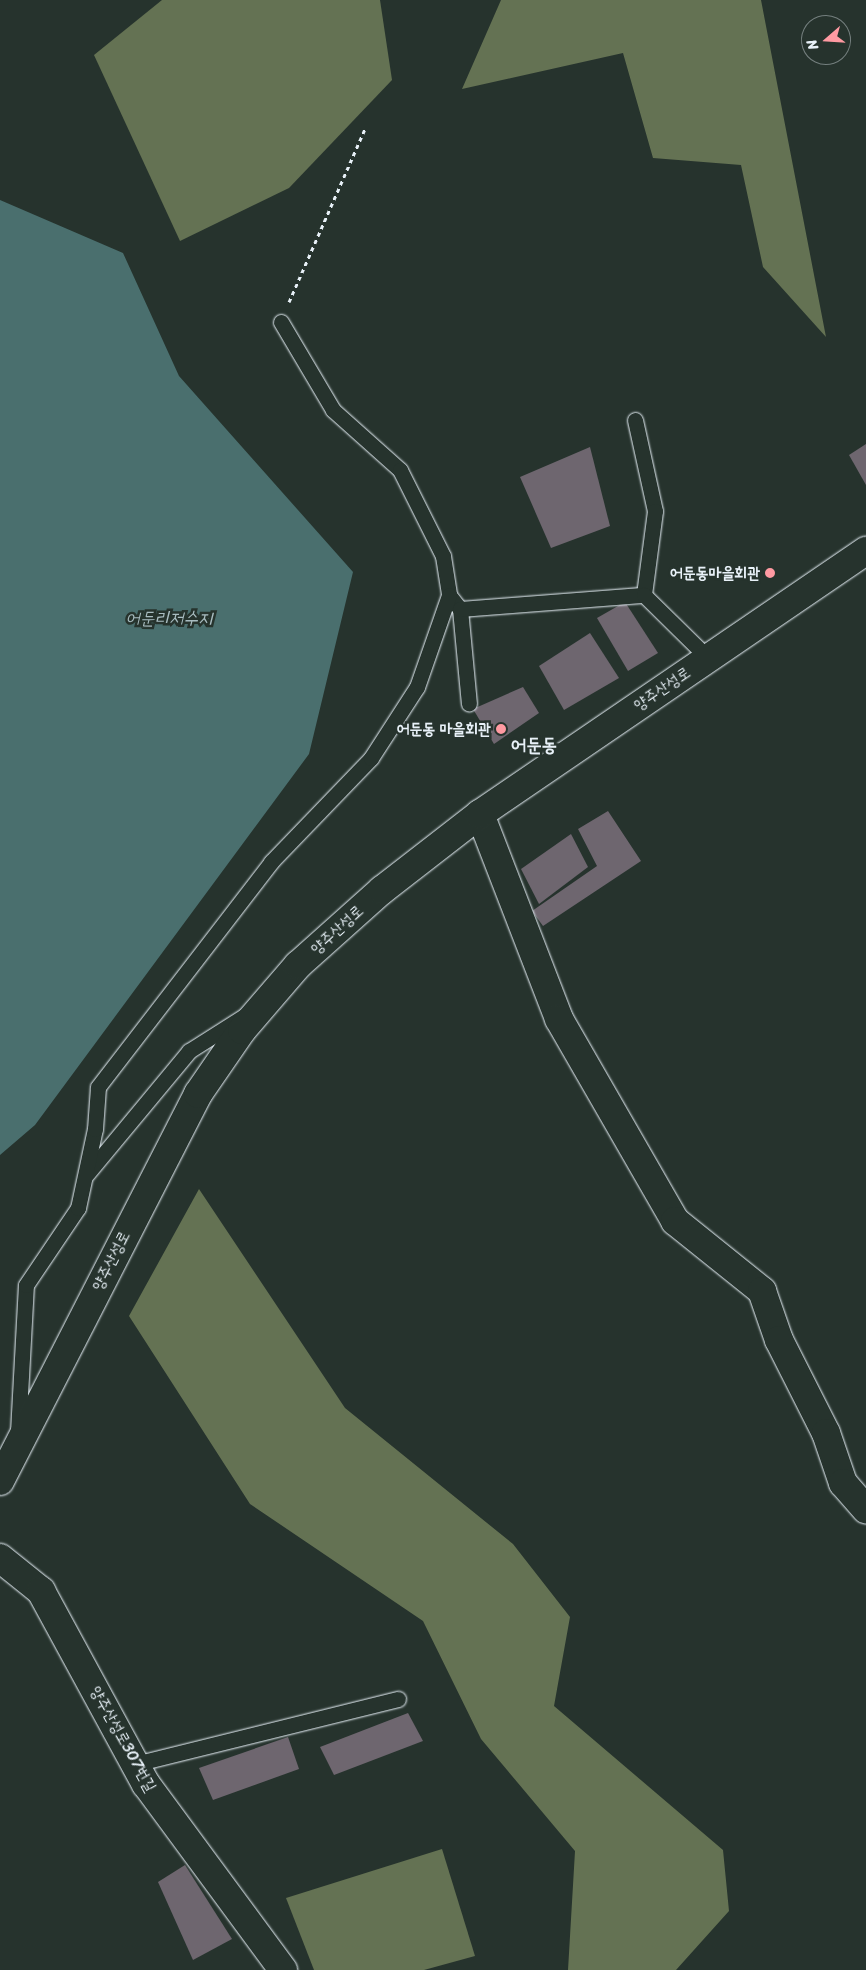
<!DOCTYPE html>
<meta charset="utf-8">
<style>
body{margin:0}
#map{position:relative;width:866px;height:1970px;overflow:hidden;background:#26332d;font-family:Sriracha,"Poor Story",sans-serif}
div>[style]{position:absolute}
[style*='--x']{left:calc(var(--x)*1px);top:calc(var(--y)*1px);width:calc(var(--w)*1px);rotate:calc(var(--a)*1deg)}
.green>*{inset:0;background:#647253}
.water>*{inset:0;background:#4a6f6e}
.building>*{inset:0;background:#6e666f}
.path>*{height:3px;margin-top:-1.5px;transform-origin:0;background:repeating-linear-gradient(90deg,#e8f1f8 0 4px,transparent 0 8px)}
.roads{filter:drop-shadow(0 0 1px #e8f1f8) drop-shadow(0 0 1px #e8f1f8)}
.service>*{height:15px;margin:-7.5px;padding:0 7.5px;transform-origin:7.5px;border-radius:7.5px;background:#26332d}
.minor>*{height:28px;margin:-14px;padding:0 14px;transform-origin:14px;border-radius:14px;background:#26332d}
.tertiary>*{height:28px;margin:-14px;padding:0 14px;transform-origin:14px;border-radius:14px;background:#26332d}
.dots>*{width:14px;height:14px;translate:-50% -50%;box-sizing:border-box;border:2px solid #26332d;border-radius:50%}
span{translate:-50% -50%;white-space:nowrap;text-align:center;line-height:1.15;-webkit-text-stroke:5px #26332d;paint-order:stroke}
.poi-label{font-size:16px;color:#e8f1f8;font-weight:700}
.right{translate:-100% -50%;text-align:right}
.street-label{font-size:16px;color:#e8f1f8}
.water-label{font-size:18px;color:#a9bdc1;font-style:italic}
.quarter-label{font-size:19px;color:#e8f1f8;font-weight:700}
.north{position:absolute;left:801px;top:15px;width:50px;height:50px;box-sizing:border-box;background:#26332d;border:1px solid #747f7e;border-radius:50%;rotate:251deg;font-size:14px;font-weight:700;line-height:20px;text-align:center;color:#e8f1f8}
.north::after{content:'';display:block;margin:auto;width:18px;height:22px;background:#ff9aa2;clip-path:polygon(50% 0,100% 100%,50% 72%,0 100%)}
</style>
<div id="map">
<div class="green">
<i style="clip-path:polygon(162px 0,380px 0,392px 80px,289px 188px,180px 241px,94px 55px)"></i>
<i style="clip-path:polygon(501px 0,761px 0,826px 337px,763px 267px,741px 165px,653px 158px,623px 53px,462px 89px)"></i>
<i style="clip-path:polygon(199px 1189px,345px 1408px,513px 1544px,570px 1617px,554px 1706px,723px 1850px,729px 1911px,676px 1970px,568px 1970px,575px 1851px,481px 1739px,423px 1621px,250px 1504px,129px 1316px)"></i>
<i style="clip-path:polygon(442px 1849px,475px 1956px,424px 1970px,314px 1970px,286px 1898px)"></i>
</div>
<div class="water">
<i style="clip-path:polygon(0 200px,123px 253px,179px 376px,353px 572px,309px 754px,35px 1125px,0 1155px)"></i>
</div>
<div class="building">
<i style="clip-path:polygon(866px 444px,866px 485px,849px 455px)"></i>
<i style="clip-path:polygon(590px 447px,610px 526px,551px 548px,520px 477px)"></i>
<i style="clip-path:polygon(625px 602px,658px 653px,628px 671px,597px 618px)"></i>
<i style="clip-path:polygon(590px 633px,619px 678px,564px 710px,539px 666px)"></i>
<i style="clip-path:polygon(523px 687px,539px 713px,494px 744px,473px 709px)"></i>
<i style="clip-path:polygon(608px 811px,641px 861px,543px 926px,532px 911px,597px 866px,578px 829px)"></i>
<i style="clip-path:polygon(571px 834px,588px 867px,539px 904px,521px 869px)"></i>
<i style="clip-path:polygon(408px 1713px,423px 1741px,334px 1775px,320px 1747px)"></i>
<i style="clip-path:polygon(288px 1737px,299px 1769px,213px 1800px,199px 1768px)"></i>
<i style="clip-path:polygon(185px 1865px,232px 1939px,193px 1960px,158px 1882px)"></i>
</div>
<div class="path">
<i style="--x:289;--y:302;--w:189;--a:-66.3"></i>
</div>
<div class="roads">
<div class="service">
<i style="--x:281;--y:322;--w:102;--a:59.4"></i>
<i style="--x:333;--y:410;--w:90;--a:41.8"></i>
<i style="--x:400;--y:470;--w:96;--a:63.4"></i>
<i style="--x:443;--y:556;--w:39;--a:81"></i>
<i style="--x:449;--y:595;--w:18;--a:52"></i>
<i style="--x:460;--y:609;--w:95;--a:84.6"></i>
<i style="--x:635;--y:420;--w:93;--a:77.6"></i>
<i style="--x:655;--y:511;--w:85;--a:97.5"></i>
<i style="--x:460;--y:609;--w:185;--a:-4.4"></i>
<i style="--x:644;--y:595;--w:90;--a:44.5"></i>
<i style="--x:87;--y:1174;--w:160;--a:-50.3"></i>
<i style="--x:189;--y:1051;--w:67;--a:-32.3"></i>
<i style="--x:18;--y:1432;--w:147;--a:-86.9"></i>
<i style="--x:26;--y:1285;--w:93;--a:-56"></i>
<i style="--x:78;--y:1208;--w:81;--a:-77.9"></i>
<i style="--x:95;--y:1129;--w:42;--a:-85.9"></i>
<i style="--x:98;--y:1087;--w:284;--a:-52.4"></i>
<i style="--x:271;--y:862;--w:144;--a:-46.1"></i>
<i style="--x:371;--y:758;--w:85;--a:-57.1"></i>
<i style="--x:417;--y:687;--w:97;--a:-70.8"></i>
<i style="--x:135;--y:1764;--w:271;--a:-13.9"></i>
</div>
<div class="minor">
<i style="--x:480;--y:814;--w:220;--a:68.9"></i>
<i style="--x:559;--y:1019;--w:233;--a:60.1"></i>
<i style="--x:675;--y:1221;--w:112;--a:38.8"></i>
<i style="--x:762;--y:1291;--w:52;--a:70.9"></i>
<i style="--x:779;--y:1340;--w:104;--a:63.2"></i>
<i style="--x:826;--y:1433;--w:53;--a:71.2"></i>
<i style="--x:843;--y:1483;--w:35;--a:49"></i>
<i style="--x:0;--y:1558;--w:53;--a:38.8"></i>
<i style="--x:41;--y:1591;--w:220;--a:61.5"></i>
<i style="--x:146;--y:1784;--w:231;--a:53.6"></i>
</div>
<div class="tertiary">
<i style="--x:0;--y:1481;--w:435;--a:-62.9"></i>
<i style="--x:198;--y:1094;--w:78;--a:-55.5"></i>
<i style="--x:242;--y:1030;--w:86;--a:-49.3"></i>
<i style="--x:298;--y:965;--w:113;--a:-41.8"></i>
<i style="--x:382;--y:890;--w:124;--a:-37.8"></i>
<i style="--x:480;--y:814;--w:467;--a:-34.3"></i>
</div>
</div>
<div class="dots">
<i style="left:770px;top:573px;background:#ff9aa2"></i>
<i style="left:501px;top:729px;background:#ff9aa2"></i>
</div>
<div class="poi-label">
<span class="right" style="left:760px;top:573px">어둔동마을회관</span>
<span class="right" style="left:491px;top:729px">어둔동 마을회관</span>
</div>
<div class="street-label">
<span style="left:662px;top:689px;rotate:-34deg">양주산성로</span>
<span style="left:337px;top:930px;rotate:-42deg">양주산성로</span>
<span style="left:111px;top:1261px;rotate:-63deg">양주산성로</span>
<span style="left:123px;top:1739px;rotate:61deg">양주산성로307번길</span>
</div>
<div class="water-label">
<span style="left:169px;top:618px">어둔리저수지</span>
</div>
<div class="quarter-label">
<span style="left:534px;top:745px">어둔동</span>
</div>
<div class="north">N</div>
</div>
